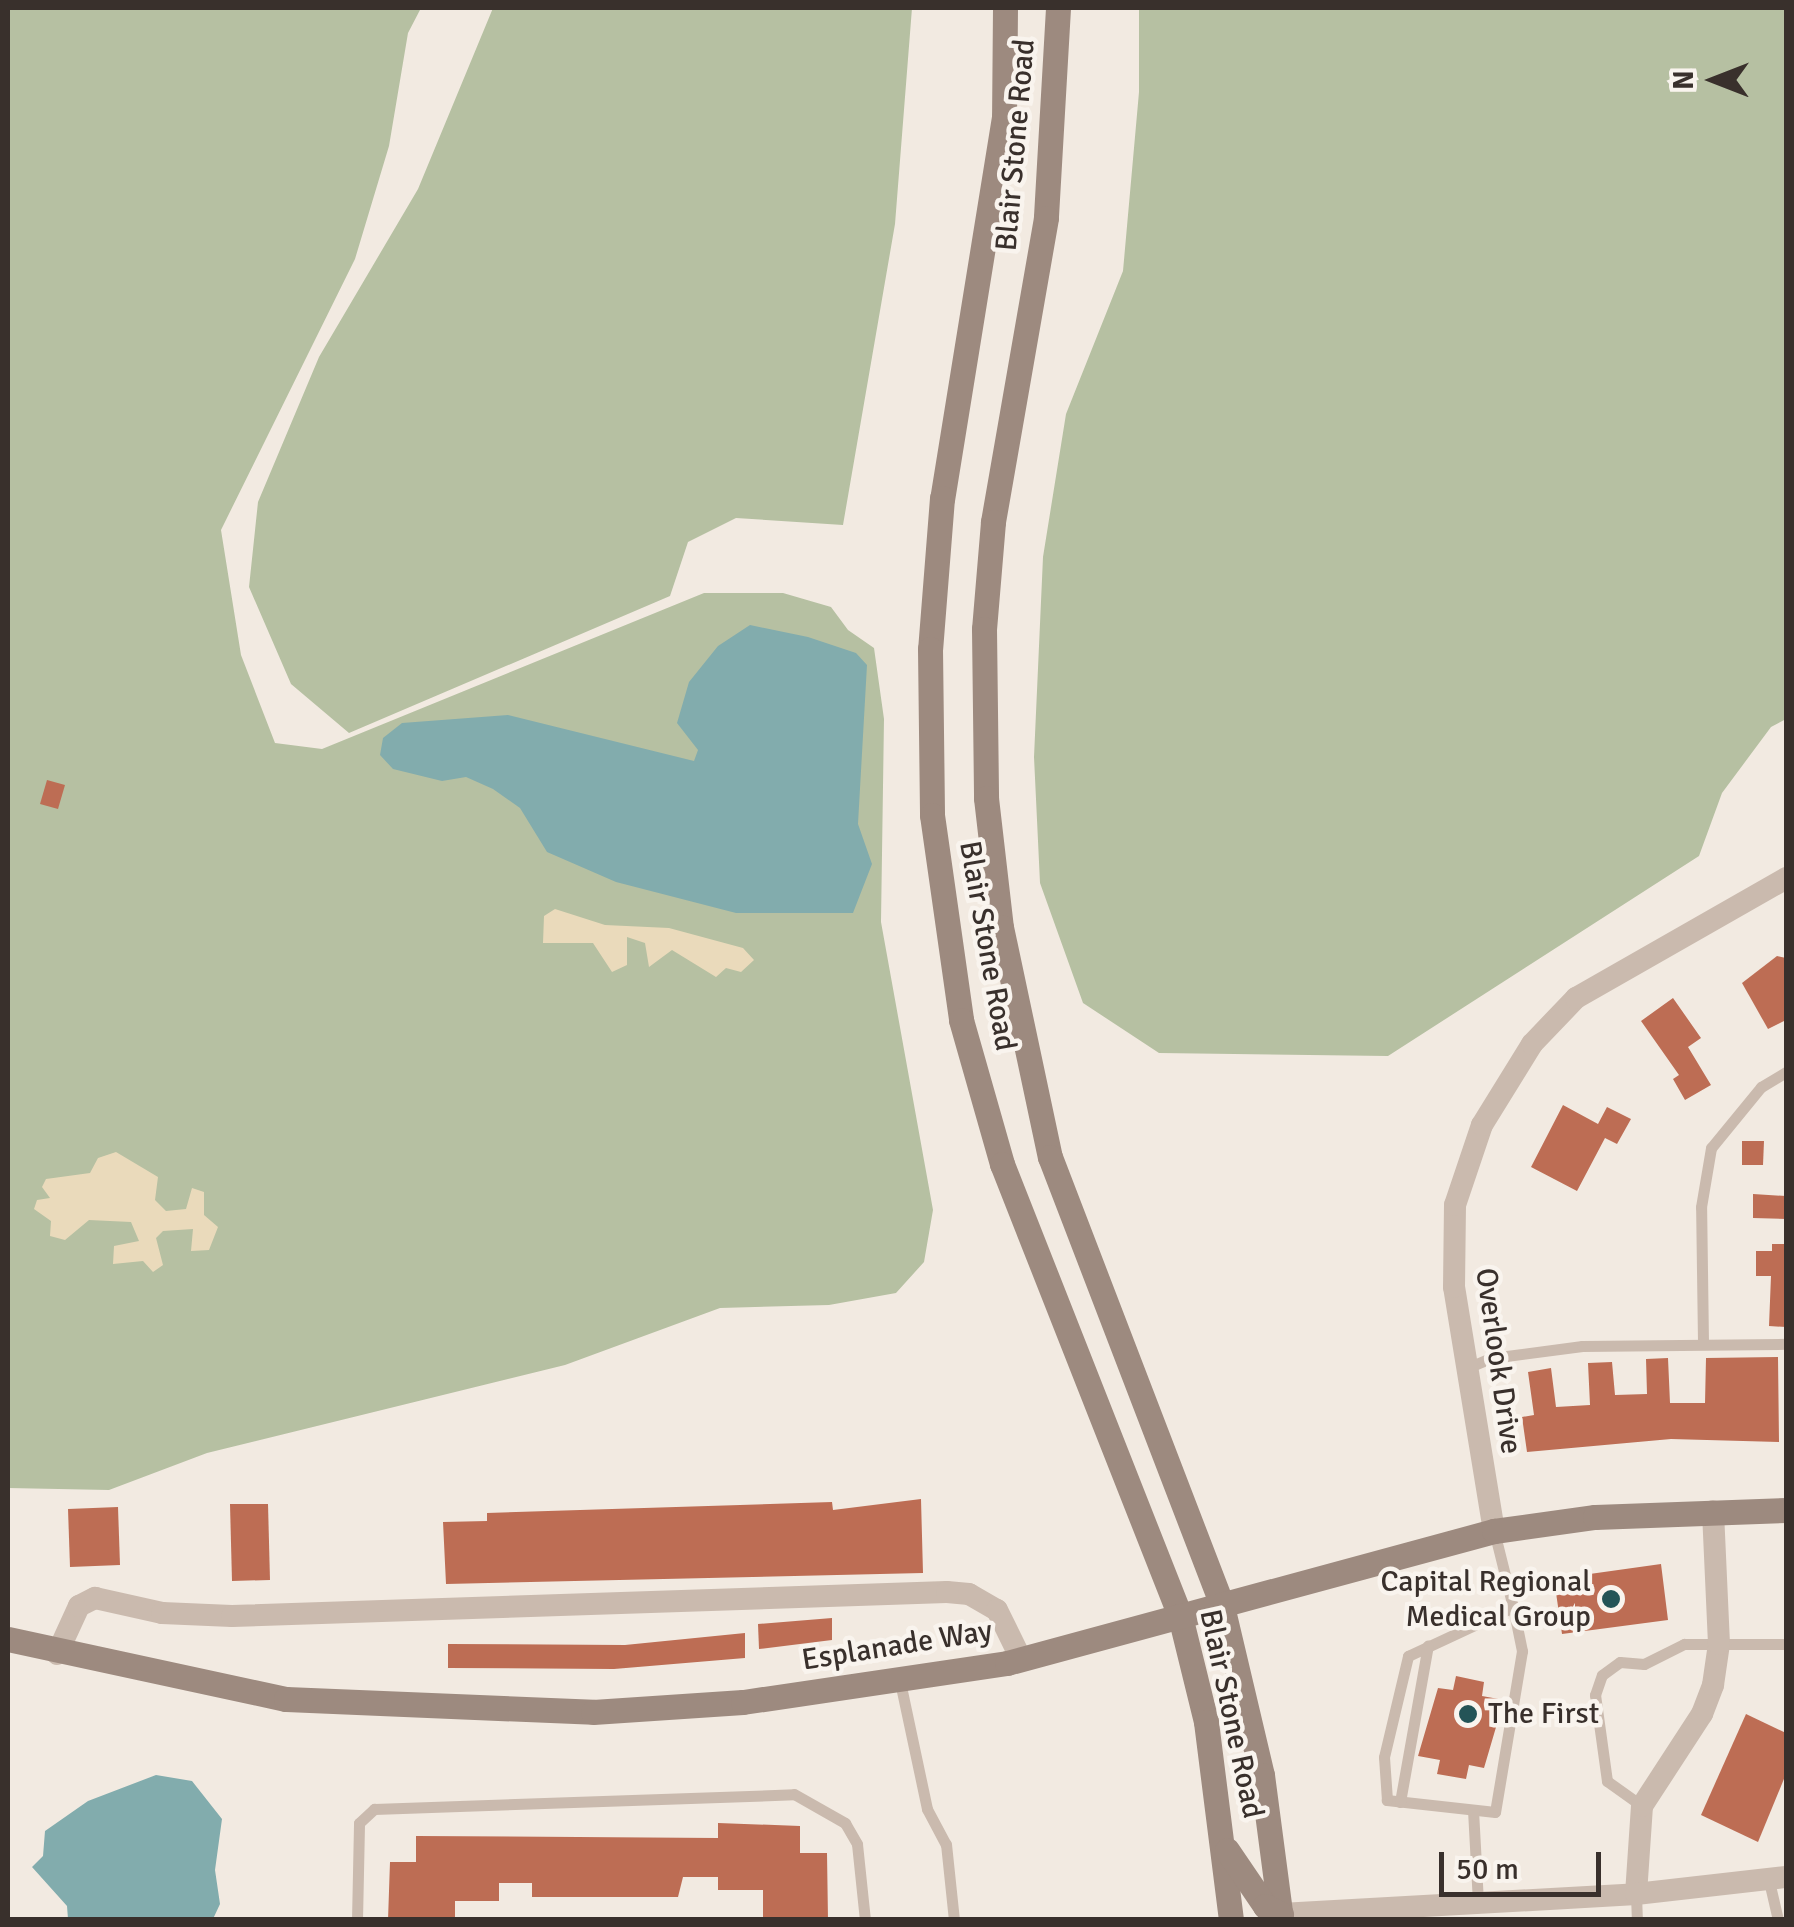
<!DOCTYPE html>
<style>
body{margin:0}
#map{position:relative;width:1794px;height:1927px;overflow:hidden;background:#f2eae1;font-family:Signika,sans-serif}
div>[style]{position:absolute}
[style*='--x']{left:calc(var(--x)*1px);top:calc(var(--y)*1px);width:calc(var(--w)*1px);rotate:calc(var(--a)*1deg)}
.green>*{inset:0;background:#b6c0a2}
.sand>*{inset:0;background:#eadabb}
.water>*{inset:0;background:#82acad}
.building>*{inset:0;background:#bd6d54}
.lane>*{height:11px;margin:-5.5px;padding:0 5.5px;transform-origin:5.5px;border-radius:5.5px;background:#cabaae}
.street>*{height:22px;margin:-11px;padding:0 11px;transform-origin:11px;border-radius:11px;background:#cabaae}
.secondary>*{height:25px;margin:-12.5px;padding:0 12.5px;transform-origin:12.5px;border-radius:12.5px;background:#9d8a7f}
.dots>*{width:28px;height:28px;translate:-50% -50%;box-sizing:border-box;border:5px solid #f9f4ee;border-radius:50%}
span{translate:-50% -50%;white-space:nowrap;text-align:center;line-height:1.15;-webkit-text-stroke:9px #f9f4ee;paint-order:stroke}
.street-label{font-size:30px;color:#39302c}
.poi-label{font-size:30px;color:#39302c}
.right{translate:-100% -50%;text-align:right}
.left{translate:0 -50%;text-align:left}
.frame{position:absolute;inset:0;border:10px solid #39302c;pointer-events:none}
.north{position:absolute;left:1664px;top:30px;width:100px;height:100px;-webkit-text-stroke:8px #f9f4ee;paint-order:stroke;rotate:270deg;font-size:28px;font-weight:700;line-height:40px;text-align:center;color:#39302c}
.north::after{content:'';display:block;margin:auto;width:35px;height:45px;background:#39302c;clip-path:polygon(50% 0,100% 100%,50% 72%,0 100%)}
.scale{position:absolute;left:1439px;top:1852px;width:162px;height:45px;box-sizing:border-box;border:5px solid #39302c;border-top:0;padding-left:12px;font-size:30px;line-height:35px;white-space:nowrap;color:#39302c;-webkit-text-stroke:8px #f9f4ee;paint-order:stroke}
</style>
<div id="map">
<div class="green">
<i style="clip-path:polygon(8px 8px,421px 8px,408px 33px,389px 146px,355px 259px,221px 530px,241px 655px,275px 743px,322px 749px,704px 593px,783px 593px,831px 607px,848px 630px,874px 648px,884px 719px,881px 922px,933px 1210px,924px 1262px,896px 1293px,829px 1305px,720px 1308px,565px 1365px,207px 1453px,109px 1490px,8px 1488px)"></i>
<i style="clip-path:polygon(493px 8px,912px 8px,895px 224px,843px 525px,736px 518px,688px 542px,670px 596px,349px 733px,291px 684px,249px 587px,258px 502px,319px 357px,418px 189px)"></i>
<i style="clip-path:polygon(1139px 8px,1786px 8px,1786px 719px,1771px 727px,1722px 793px,1699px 856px,1388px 1056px,1159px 1053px,1083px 1003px,1040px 883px,1034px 757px,1043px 557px,1066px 414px,1123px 271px,1139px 92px)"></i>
</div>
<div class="sand">
<i style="clip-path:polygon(555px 909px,605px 925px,669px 928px,743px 948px,754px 960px,741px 972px,726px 968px,716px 977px,672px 950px,649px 967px,645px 943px,627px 937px,627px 965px,612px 972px,593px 943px,543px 943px,544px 916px)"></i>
<i style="clip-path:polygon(116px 1152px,158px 1177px,155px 1200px,166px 1211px,186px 1209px,192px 1188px,204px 1192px,204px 1215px,218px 1227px,209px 1250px,191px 1251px,193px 1229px,163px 1231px,156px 1238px,163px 1265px,153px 1272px,143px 1261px,113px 1264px,114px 1246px,139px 1241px,131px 1222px,89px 1220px,65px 1240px,50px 1236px,51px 1221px,34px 1209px,37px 1200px,50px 1198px,42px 1187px,46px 1179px,90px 1173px,98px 1158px)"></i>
</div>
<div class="water">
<i style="clip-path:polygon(750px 625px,808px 637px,856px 653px,867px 665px,858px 824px,872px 864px,853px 913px,736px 913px,616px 882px,547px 852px,520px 808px,493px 789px,466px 777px,442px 781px,393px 769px,380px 755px,383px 738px,402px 723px,508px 715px,694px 761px,698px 750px,677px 723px,689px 682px,718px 646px)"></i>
<i style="clip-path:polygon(156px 1775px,192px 1781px,222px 1819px,215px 1870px,220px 1904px,213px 1919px,68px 1919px,67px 1906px,32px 1867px,43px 1856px,45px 1831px,88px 1801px)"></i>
</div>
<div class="building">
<i style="clip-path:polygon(47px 780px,65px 785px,58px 809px,40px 804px)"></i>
<i style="clip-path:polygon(1777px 956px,1786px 958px,1786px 1020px,1768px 1029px,1742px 983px)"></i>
<i style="clip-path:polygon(1673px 998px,1701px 1038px,1688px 1047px,1711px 1085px,1685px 1100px,1673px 1079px,1679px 1075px,1641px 1021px)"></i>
<i style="clip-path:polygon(1563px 1105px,1598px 1124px,1607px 1107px,1631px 1119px,1617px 1144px,1605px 1138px,1577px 1191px,1531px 1167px)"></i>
<i style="clip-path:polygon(1742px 1141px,1764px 1141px,1763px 1165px,1742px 1165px)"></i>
<i style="clip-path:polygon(1753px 1194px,1786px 1196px,1786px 1219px,1753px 1218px)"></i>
<i style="clip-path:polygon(1772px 1244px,1786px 1244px,1786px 1327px,1769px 1326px,1771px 1276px,1756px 1276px,1756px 1251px,1772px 1251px)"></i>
<i style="clip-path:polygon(1778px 1357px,1779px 1442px,1671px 1439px,1527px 1452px,1522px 1417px,1534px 1415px,1528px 1372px,1551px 1368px,1556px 1407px,1590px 1405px,1588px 1363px,1612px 1362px,1615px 1395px,1647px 1394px,1646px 1359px,1668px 1358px,1670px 1403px,1705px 1403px,1706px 1358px)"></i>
<i style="clip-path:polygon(921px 1499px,923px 1573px,446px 1584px,443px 1522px,487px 1521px,487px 1513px,832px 1502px,833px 1510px)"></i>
<i style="clip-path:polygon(230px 1504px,268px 1504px,270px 1580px,232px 1581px)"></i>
<i style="clip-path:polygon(118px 1507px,120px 1565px,70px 1567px,68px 1509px)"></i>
<i style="clip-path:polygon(1661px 1564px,1668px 1620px,1562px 1634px,1554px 1579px)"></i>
<i style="clip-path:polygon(832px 1618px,832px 1640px,759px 1649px,758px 1624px)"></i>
<i style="clip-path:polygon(745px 1633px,745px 1658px,614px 1669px,448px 1668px,448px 1644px,625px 1645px)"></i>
<i style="clip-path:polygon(1456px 1676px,1484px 1682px,1482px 1696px,1504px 1700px,1484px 1768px,1469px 1765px,1466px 1779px,1437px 1774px,1440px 1760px,1418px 1756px,1438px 1688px,1453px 1690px)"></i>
<i style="clip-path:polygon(1746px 1714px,1786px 1733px,1786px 1774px,1758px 1842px,1701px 1815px)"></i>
<i style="clip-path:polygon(718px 1823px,800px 1826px,800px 1853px,827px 1853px,828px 1920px,763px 1920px,763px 1890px,718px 1890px,718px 1877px,683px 1877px,678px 1897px,532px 1897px,532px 1883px,499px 1883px,499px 1901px,455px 1901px,455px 1920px,388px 1920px,390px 1862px,416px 1862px,416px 1836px,718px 1838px)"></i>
</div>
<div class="lane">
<i style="--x:1703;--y:1342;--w:135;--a:-90.8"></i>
<i style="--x:1701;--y:1207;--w:60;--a:-80.4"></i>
<i style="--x:1711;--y:1148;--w:79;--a:-50.7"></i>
<i style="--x:1761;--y:1087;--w:29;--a:-31"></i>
<i style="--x:1467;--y:1368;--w:26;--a:-23"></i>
<i style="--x:1491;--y:1358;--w:92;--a:-7.5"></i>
<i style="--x:1582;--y:1346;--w:204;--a:-0.6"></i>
<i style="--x:1494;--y:1531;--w:78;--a:76"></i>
<i style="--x:1513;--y:1607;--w:45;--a:78.4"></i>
<i style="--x:1522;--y:1651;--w:163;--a:99.5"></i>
<i style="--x:1495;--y:1812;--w:109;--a:-173.7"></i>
<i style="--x:1387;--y:1800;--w:43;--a:-94"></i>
<i style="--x:1384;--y:1757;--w:104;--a:-76.6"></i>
<i style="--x:1408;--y:1656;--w:116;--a:-25"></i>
<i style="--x:899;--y:1677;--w:135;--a:78"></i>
<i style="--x:927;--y:1809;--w:40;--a:62"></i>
<i style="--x:946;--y:1844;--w:76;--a:84"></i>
<i style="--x:1400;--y:1802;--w:159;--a:-79.9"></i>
<i style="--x:1642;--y:1806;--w:43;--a:-144.5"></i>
<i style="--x:1607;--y:1781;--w:87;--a:-97.9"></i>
<i style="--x:1595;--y:1695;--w:21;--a:-71"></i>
<i style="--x:1602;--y:1675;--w:22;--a:-36"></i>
<i style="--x:1620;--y:1662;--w:24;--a:5"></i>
<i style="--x:1644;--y:1664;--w:45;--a:-26.6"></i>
<i style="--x:1684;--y:1644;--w:102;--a:0"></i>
<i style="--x:1473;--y:1810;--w:93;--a:86.9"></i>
<i style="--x:1769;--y:1881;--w:40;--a:77"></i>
<i style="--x:1636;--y:1894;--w:26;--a:88"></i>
<i style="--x:357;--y:1920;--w:97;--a:-88.8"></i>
<i style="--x:359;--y:1823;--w:21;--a:-43"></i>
<i style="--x:374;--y:1809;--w:420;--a:-2"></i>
<i style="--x:794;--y:1794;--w:59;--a:29.6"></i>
<i style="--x:845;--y:1823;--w:24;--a:60"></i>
<i style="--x:857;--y:1844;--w:76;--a:84"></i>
</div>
<div class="street">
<i style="--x:1494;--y:1531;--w:247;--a:-99.3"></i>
<i style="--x:1454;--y:1287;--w:82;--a:-89.3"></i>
<i style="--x:1455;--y:1205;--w:84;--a:-71.4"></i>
<i style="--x:1482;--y:1125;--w:95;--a:-58.3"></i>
<i style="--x:1532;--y:1044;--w:64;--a:-46.3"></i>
<i style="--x:1576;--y:998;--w:242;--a:-29.7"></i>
<i style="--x:57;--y:1654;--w:53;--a:-65.4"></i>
<i style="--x:79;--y:1606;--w:18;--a:-27"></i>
<i style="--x:95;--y:1598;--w:69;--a:12.6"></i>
<i style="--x:162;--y:1613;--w:70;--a:2.5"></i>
<i style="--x:232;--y:1616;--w:715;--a:-1.92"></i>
<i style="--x:947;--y:1592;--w:22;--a:5"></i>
<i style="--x:969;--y:1594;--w:32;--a:30"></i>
<i style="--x:997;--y:1610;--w:55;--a:63.9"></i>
<i style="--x:1636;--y:1894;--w:88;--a:-86.1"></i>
<i style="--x:1642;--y:1806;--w:110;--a:-56.9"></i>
<i style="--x:1702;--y:1714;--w:31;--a:-69"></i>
<i style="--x:1713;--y:1685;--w:41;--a:-81.7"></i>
<i style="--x:1719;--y:1644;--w:133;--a:-92.6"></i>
<i style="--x:1281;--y:1914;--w:356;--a:-3.2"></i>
<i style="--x:1636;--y:1894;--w:151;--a:-6.5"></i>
</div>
<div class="secondary">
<i style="--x:1005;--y:8;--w:109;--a:90.5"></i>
<i style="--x:1004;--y:117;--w:386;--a:99.2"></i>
<i style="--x:942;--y:498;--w:151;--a:94.5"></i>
<i style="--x:930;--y:649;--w:166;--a:89.3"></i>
<i style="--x:932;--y:815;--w:207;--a:81.9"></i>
<i style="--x:961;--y:1020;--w:150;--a:74.1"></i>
<i style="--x:1002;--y:1164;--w:486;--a:68.5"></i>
<i style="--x:1180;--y:1616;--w:109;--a:76.2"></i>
<i style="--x:1206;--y:1722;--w:200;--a:82.8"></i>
<i style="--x:1058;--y:8;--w:210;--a:93.3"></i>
<i style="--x:1046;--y:218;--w:309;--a:99.9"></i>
<i style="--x:993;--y:522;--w:107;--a:94.8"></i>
<i style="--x:984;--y:629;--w:169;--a:89.3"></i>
<i style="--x:986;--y:798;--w:130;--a:83.4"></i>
<i style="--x:1001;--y:927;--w:235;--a:78"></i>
<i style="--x:1050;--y:1157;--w:481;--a:69"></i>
<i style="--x:1222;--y:1606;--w:174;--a:76.7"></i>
<i style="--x:1262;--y:1775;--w:146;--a:82.5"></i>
<i style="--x:8;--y:1639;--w:284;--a:12.2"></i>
<i style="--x:286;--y:1699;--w:307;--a:2.4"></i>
<i style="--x:593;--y:1712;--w:150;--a:-3.8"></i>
<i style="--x:743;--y:1702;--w:267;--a:-8.4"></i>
<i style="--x:1007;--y:1663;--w:505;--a:-15.17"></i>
<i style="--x:1494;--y:1531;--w:102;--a:-7.9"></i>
<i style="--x:1595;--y:1517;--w:191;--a:-2.1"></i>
<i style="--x:1227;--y:1850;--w:68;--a:55.8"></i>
<i style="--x:1265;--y:1906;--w:18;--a:27"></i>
</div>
<div class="dots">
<i style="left:1611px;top:1599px;background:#245457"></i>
<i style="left:1468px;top:1714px;background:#245457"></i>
</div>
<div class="street-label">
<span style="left:1016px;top:145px;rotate:-85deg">Blair Stone Road</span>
<span style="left:987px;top:946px;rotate:80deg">Blair Stone Road</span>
<span style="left:1498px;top:1361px;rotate:82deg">Overlook Drive</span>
<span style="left:897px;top:1646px;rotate:-9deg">Esplanade Way</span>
<span style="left:1231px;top:1714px;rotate:78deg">Blair Stone Road</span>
</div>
<div class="poi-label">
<span class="right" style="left:1591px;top:1599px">Capital Regional<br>Medical Group</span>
<span class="left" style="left:1488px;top:1714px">The First</span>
</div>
<div class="frame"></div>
<div class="north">N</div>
<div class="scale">50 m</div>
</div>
